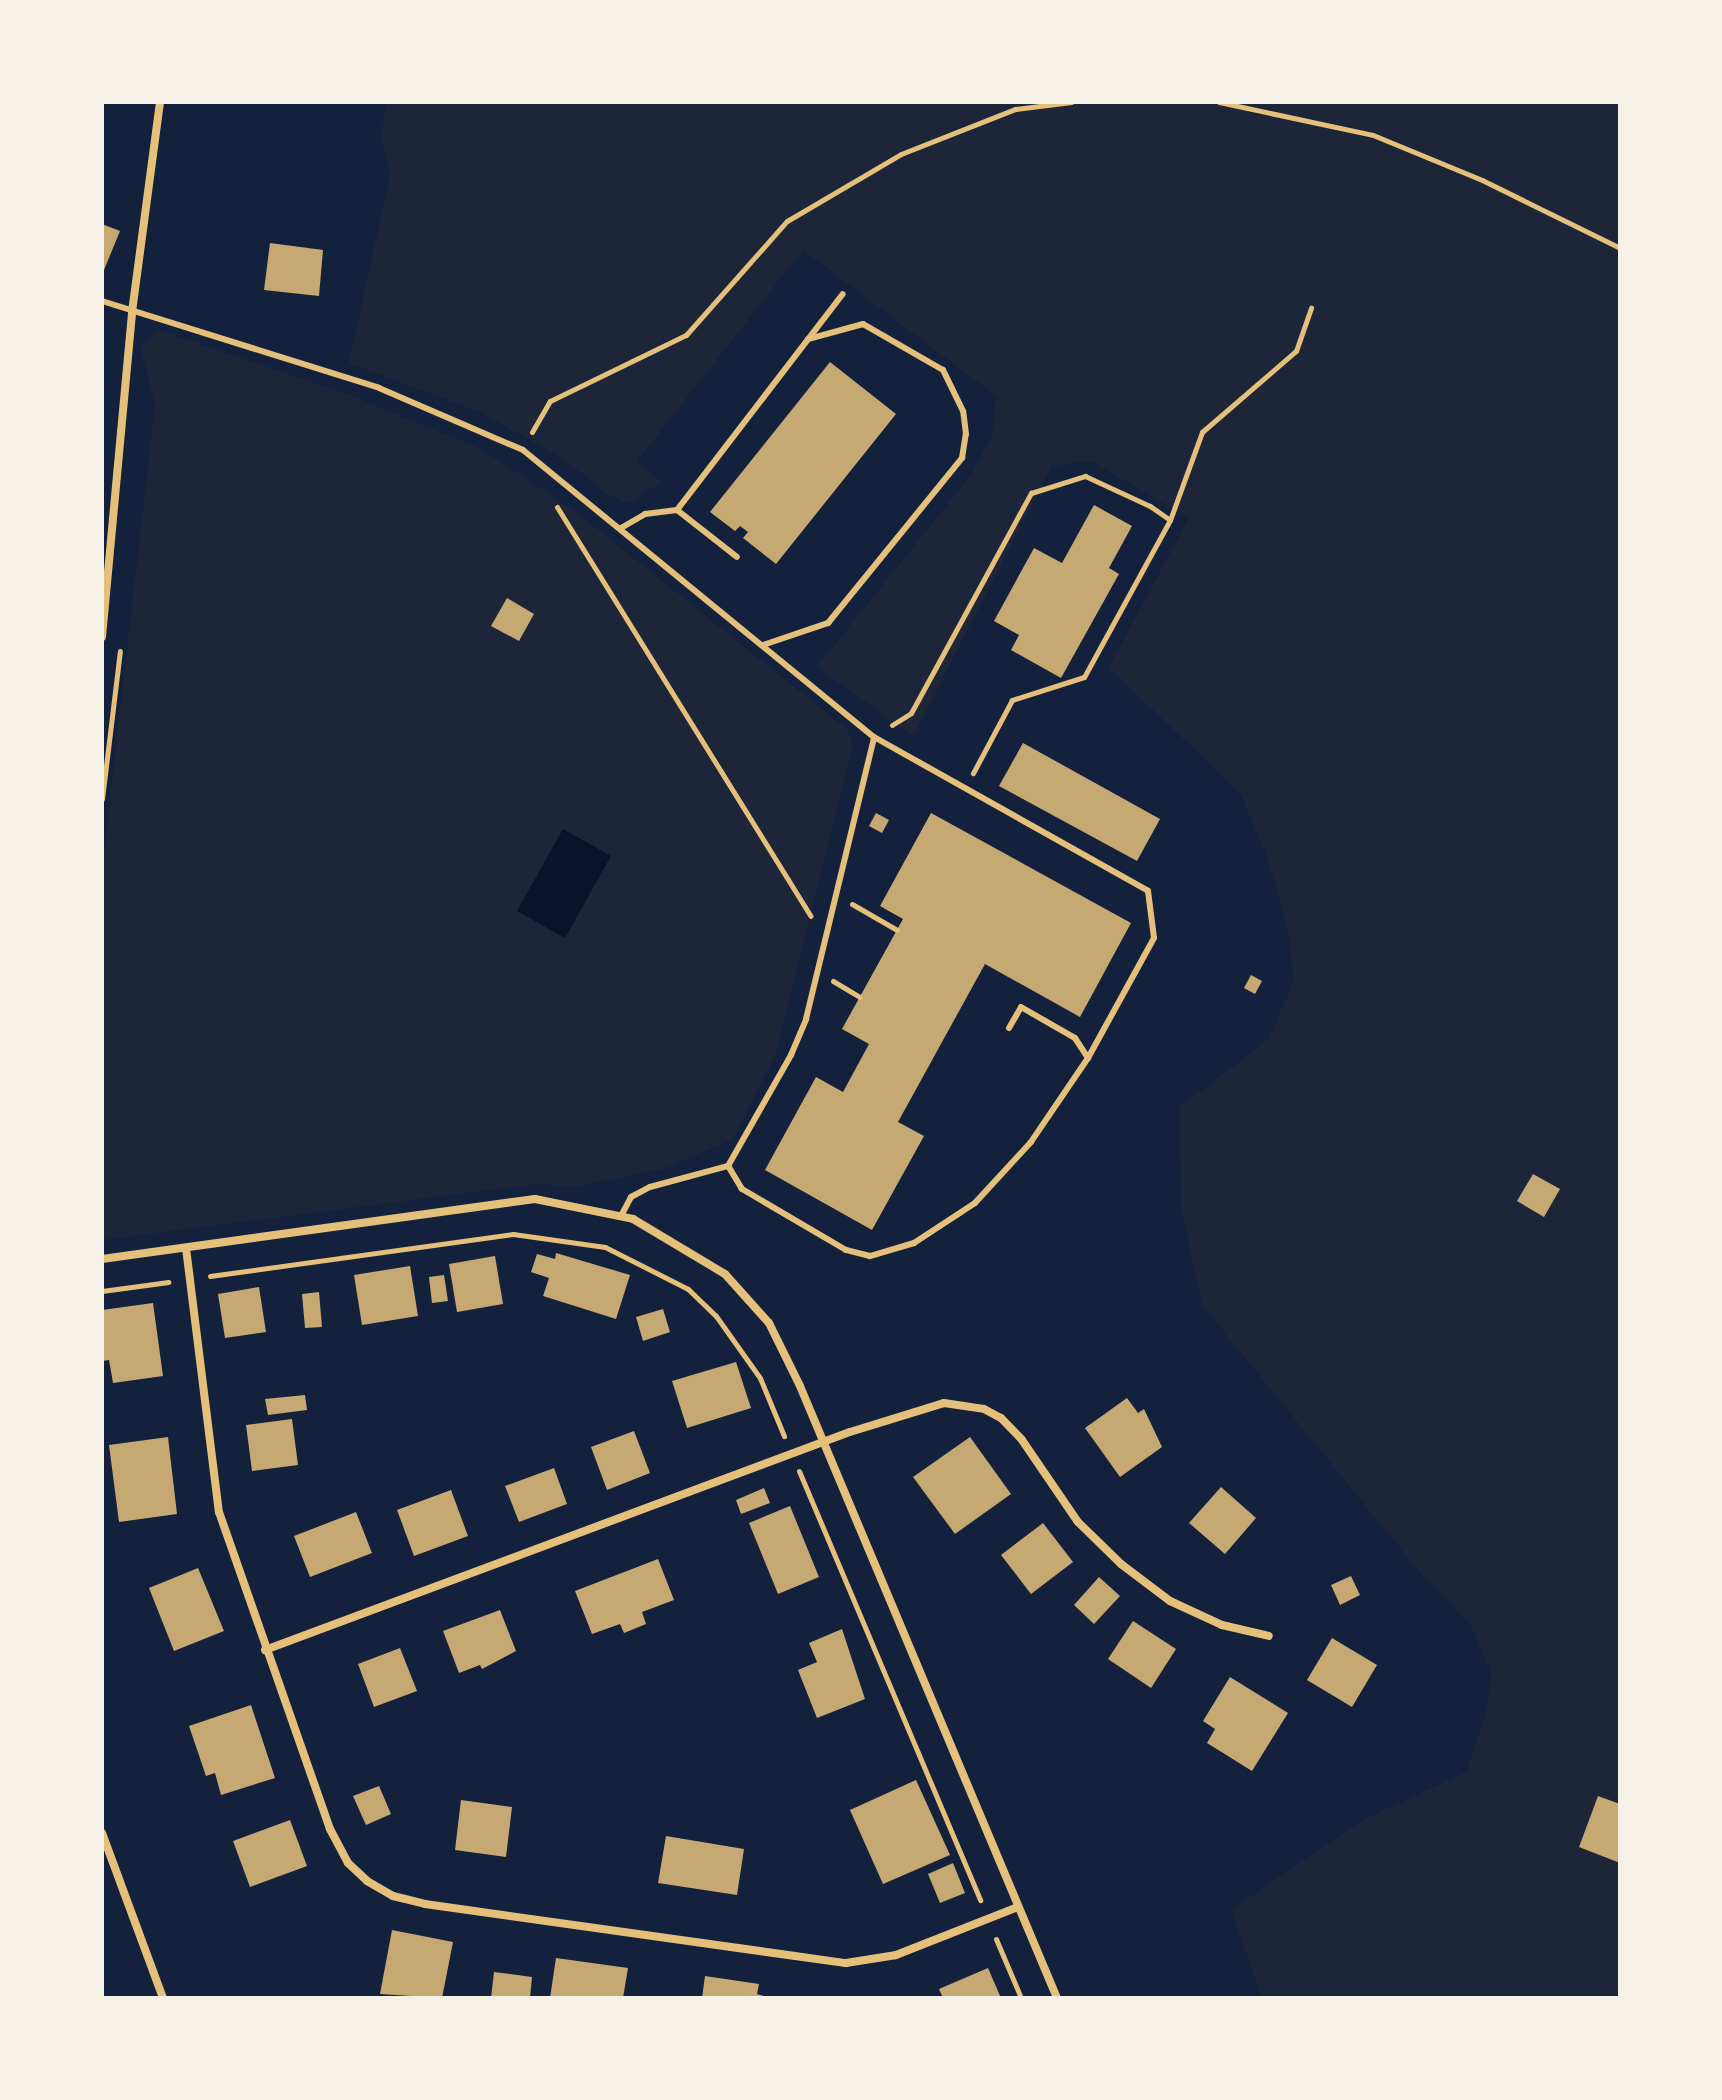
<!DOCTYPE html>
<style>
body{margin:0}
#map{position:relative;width:1722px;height:2100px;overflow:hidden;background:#14213d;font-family:"Roboto Condensed",sans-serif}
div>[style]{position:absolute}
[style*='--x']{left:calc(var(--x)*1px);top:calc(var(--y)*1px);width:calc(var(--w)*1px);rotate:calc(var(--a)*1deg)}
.green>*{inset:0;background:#1d2539}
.water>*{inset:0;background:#0b132b}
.building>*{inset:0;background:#c6a872}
.path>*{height:5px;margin:-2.5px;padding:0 2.5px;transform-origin:2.5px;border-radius:2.5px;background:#e5c07b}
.service>*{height:6px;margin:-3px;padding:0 3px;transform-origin:3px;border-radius:3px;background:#e5c07b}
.minor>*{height:8px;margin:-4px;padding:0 4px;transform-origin:4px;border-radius:4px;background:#e5c07b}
span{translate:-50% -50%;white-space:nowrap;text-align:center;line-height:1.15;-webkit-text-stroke:6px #f6f1e7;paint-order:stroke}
.frame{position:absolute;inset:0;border:104px solid #f6f1e7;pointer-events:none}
</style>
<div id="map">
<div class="green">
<i style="clip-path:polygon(387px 102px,1620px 102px,1620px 1998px,1262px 1998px,1231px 1910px,1361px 1821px,1466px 1772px,1486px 1714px,1491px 1672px,1471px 1625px,1423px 1576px,1202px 1305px,1181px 1205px,1180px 1107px,1269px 1039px,1294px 980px,1288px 930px,1268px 859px,1241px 795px,1109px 667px,1189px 518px,1091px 461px,1052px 466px,913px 736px,817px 667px,971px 475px,992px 435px,996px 396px,803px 250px,637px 461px,662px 482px,628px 504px,608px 495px,564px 459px,480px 412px,349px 363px,390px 175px,381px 136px)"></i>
<i style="clip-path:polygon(159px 330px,347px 394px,481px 449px,575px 511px,847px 729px,853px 745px,775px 1056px,733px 1139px,666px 1168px,575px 1187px,536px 1184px,102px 1240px,102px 867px,155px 405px,141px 348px)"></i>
</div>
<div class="water">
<i style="clip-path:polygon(563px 829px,611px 856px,565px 938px,517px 911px)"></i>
</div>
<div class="building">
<i style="clip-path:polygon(102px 224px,120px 231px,102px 275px)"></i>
<i style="clip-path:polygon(270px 243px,323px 250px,319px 296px,264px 290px)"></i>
<i style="clip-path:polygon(830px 362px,896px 414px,776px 564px,743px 538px,748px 532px,740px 526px,735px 531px,710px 512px)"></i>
<i style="clip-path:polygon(1094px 505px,1132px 526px,1109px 568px,1119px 574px,1061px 678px,1011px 650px,1019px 635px,994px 621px,1034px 548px,1062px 563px)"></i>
<i style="clip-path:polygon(507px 598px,534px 614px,519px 641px,491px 626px)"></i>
<i style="clip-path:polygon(1023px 743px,1160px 819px,1137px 861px,999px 786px)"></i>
<i style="clip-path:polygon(876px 813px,889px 820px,882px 833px,869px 826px)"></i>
<i style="clip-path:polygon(931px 813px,1131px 923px,1080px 1017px,985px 964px,898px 1122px,924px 1136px,872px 1230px,765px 1170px,816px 1077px,843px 1092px,869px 1044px,842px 1029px,903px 919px,880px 906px)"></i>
<i style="clip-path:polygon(1251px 975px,1262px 981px,1255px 994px,1244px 988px)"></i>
<i style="clip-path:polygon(1533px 1174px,1560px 1189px,1544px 1217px,1517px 1201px)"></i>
<i style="clip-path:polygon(556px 1253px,630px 1275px,616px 1319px,543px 1296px,549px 1278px,531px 1272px,537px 1254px,555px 1259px)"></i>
<i style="clip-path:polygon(495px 1256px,503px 1304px,457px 1312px,449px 1264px)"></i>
<i style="clip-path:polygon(410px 1266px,418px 1316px,362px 1325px,354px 1275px)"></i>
<i style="clip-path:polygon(444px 1275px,448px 1301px,432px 1303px,429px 1277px)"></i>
<i style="clip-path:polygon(259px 1287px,266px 1332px,225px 1338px,218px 1294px)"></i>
<i style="clip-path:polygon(319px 1292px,322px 1327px,305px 1328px,302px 1294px)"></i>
<i style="clip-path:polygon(153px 1303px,163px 1376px,113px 1383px,109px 1360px,102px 1361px,102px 1310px)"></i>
<i style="clip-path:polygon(663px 1309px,670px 1332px,643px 1341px,636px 1317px)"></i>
<i style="clip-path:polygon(736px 1362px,751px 1408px,687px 1428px,672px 1381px)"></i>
<i style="clip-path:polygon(305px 1395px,307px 1410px,268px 1415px,265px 1399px)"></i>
<i style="clip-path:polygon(1127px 1398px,1138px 1413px,1144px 1409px,1162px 1447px,1120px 1477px,1085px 1428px)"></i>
<i style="clip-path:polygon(292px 1419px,298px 1465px,252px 1471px,246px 1425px)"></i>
<i style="clip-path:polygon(634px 1431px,650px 1473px,607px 1490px,591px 1447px)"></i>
<i style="clip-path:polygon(168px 1437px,177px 1514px,119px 1522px,109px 1445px)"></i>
<i style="clip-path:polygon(970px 1437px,1011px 1494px,955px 1534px,913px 1477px)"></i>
<i style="clip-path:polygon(554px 1468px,567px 1504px,519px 1522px,505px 1486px)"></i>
<i style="clip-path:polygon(1221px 1487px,1256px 1518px,1225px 1554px,1189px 1523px)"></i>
<i style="clip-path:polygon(764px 1488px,770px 1503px,741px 1514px,736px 1500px)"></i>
<i style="clip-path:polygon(451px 1490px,468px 1536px,414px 1556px,397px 1510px)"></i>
<i style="clip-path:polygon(790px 1506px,819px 1577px,778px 1594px,749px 1523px)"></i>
<i style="clip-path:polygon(356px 1512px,372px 1553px,310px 1577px,294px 1536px)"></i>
<i style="clip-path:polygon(1043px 1523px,1073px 1562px,1031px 1594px,1001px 1555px)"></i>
<i style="clip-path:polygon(658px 1559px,674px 1600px,642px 1612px,646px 1624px,624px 1633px,620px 1624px,592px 1634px,575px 1591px)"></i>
<i style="clip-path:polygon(198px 1568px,224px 1631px,174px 1651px,149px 1588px)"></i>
<i style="clip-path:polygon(1351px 1576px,1360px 1595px,1340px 1605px,1331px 1585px)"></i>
<i style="clip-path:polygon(1099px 1577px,1120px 1596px,1094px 1624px,1074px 1605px)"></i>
<i style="clip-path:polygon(500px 1610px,516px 1651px,482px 1669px,480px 1665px,459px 1673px,443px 1631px)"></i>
<i style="clip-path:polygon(1133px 1621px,1176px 1649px,1151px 1688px,1108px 1659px)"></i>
<i style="clip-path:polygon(842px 1629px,865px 1699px,817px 1718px,798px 1670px,817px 1662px,809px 1643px)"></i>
<i style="clip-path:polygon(1332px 1638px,1377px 1665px,1352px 1707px,1307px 1680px)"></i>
<i style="clip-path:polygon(400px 1648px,417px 1691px,374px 1707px,358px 1664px)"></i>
<i style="clip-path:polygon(1230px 1677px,1288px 1713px,1252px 1771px,1207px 1743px,1215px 1729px,1203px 1721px)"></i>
<i style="clip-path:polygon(251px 1705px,275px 1778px,221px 1795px,215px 1773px,206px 1776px,189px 1726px)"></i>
<i style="clip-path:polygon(916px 1780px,950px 1855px,883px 1884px,850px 1810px)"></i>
<i style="clip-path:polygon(379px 1786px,391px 1814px,366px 1825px,353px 1796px)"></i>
<i style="clip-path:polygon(1598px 1796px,1620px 1804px,1620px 1863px,1579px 1847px)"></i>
<i style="clip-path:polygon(461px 1800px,512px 1807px,506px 1857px,455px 1850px)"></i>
<i style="clip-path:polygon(290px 1820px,307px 1866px,250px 1887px,233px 1841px)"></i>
<i style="clip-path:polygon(666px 1836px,744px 1849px,737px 1895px,658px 1883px)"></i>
<i style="clip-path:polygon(953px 1863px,965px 1893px,940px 1903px,928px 1874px)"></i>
<i style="clip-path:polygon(392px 1930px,453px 1942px,442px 1998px,380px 1994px)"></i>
<i style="clip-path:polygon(556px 1958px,628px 1968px,623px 1998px,550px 1998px)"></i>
<i style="clip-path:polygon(988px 1968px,1001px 1998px,943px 1998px,939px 1989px)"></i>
<i style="clip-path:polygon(494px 1972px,532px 1977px,530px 1998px,491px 1998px)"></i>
<i style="clip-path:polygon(705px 1976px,759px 1984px,757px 1994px,771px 1998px,702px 1998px)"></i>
</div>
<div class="path">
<i style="--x:1219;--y:102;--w:157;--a:12.1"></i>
<i style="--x:1373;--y:135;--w:118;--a:22.4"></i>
<i style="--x:1482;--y:180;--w:154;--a:26.2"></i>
<i style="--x:532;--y:432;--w:36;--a:-60"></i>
<i style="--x:550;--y:401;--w:151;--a:-25.9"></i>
<i style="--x:686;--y:335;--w:152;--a:-48.5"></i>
<i style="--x:787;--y:221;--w:132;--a:-30.4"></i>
<i style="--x:901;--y:154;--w:123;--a:-21.5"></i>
<i style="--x:1015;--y:109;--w:57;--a:-7"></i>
<i style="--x:557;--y:507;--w:481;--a:58.2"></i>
<i style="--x:1170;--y:520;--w:94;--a:-70"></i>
<i style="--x:1202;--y:432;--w:124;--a:-40.8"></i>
<i style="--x:1296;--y:351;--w:46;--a:-70.8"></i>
<i style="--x:892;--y:725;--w:22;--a:-32"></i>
<i style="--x:911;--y:713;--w:251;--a:-61.4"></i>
<i style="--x:1031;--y:493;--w:57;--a:-17.5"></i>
<i style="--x:1085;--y:476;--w:72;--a:24.8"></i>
<i style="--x:1150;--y:506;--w:24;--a:35"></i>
<i style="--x:1170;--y:520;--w:179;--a:118.7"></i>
<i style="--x:1084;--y:677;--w:76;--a:162.3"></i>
<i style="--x:1012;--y:700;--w:83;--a:118.1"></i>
<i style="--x:102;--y:799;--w:149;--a:-83.1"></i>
<i style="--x:852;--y:904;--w:52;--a:30"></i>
<i style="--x:833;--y:981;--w:31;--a:31"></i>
<i style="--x:210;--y:1276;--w:306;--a:-7.9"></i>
<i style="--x:513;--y:1234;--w:93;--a:8"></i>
<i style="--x:605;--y:1247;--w:93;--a:26.8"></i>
<i style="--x:688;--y:1289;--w:39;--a:44"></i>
<i style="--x:716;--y:1316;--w:76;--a:54.6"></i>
<i style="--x:760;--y:1378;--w:63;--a:67.5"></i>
<i style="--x:102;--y:1291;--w:67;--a:-7.8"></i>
<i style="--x:799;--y:1471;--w:466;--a:67.1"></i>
<i style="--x:996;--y:1939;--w:64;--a:67"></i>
</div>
<div class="service">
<i style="--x:102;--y:301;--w:290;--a:17.4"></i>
<i style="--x:379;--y:388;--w:157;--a:23.3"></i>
<i style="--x:523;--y:450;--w:453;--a:39.3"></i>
<i style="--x:874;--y:737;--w:314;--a:29.3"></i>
<i style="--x:1148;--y:891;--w:47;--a:82.7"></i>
<i style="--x:1154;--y:938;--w:137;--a:118.8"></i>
<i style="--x:1088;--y:1058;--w:102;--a:124.2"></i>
<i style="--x:1031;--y:1142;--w:83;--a:132.6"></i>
<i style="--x:975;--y:1203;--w:73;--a:146.7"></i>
<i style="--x:914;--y:1243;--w:46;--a:163.5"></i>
<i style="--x:870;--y:1256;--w:25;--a:-166"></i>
<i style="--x:846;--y:1250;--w:121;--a:-149.6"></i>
<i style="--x:742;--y:1189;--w:27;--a:-121"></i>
<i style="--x:677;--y:510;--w:76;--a:38.1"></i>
<i style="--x:621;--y:528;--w:28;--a:-30"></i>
<i style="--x:645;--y:514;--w:32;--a:-7"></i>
<i style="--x:677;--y:510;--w:272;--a:-52.5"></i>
<i style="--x:763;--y:645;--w:69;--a:-18.7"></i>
<i style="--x:828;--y:623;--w:213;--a:-50.9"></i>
<i style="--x:962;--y:458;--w:24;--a:-81"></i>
<i style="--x:966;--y:434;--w:23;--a:-97"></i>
<i style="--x:963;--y:411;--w:46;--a:-116"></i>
<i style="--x:943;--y:370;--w:92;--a:-150.1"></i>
<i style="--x:863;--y:324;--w:57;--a:164.7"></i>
<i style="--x:1009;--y:1028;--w:24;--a:-60"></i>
<i style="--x:1021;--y:1007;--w:62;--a:29.9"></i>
<i style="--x:1075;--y:1038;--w:24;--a:57"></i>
<i style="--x:621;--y:1216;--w:21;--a:-62"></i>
<i style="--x:631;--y:1197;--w:21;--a:-28"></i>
<i style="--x:650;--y:1187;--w:81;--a:-15.1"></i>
<i style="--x:728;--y:1166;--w:128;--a:-60.4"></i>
<i style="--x:791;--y:1055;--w:39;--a:-67"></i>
<i style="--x:806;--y:1019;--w:290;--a:-76.4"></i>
</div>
<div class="minor">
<i style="--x:102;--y:637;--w:326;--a:-84.7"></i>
<i style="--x:132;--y:312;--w:212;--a:-82.4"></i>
<i style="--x:186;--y:1248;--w:266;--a:82.9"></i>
<i style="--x:219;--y:1512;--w:336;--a:70.7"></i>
<i style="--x:330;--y:1829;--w:38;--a:62"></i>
<i style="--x:348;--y:1863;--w:26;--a:43"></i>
<i style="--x:367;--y:1881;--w:30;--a:30"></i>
<i style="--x:393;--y:1896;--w:33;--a:14"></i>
<i style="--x:425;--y:1904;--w:425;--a:8"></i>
<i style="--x:846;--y:1963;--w:51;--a:-9.1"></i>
<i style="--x:896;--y:1955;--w:131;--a:-21.5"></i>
<i style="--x:102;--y:1259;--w:437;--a:-7.9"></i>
<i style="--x:535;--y:1199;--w:100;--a:11.5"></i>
<i style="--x:633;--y:1219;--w:107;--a:30.9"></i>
<i style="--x:725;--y:1274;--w:66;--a:48.1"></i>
<i style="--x:769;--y:1323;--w:70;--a:63.8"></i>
<i style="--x:800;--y:1386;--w:664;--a:67.22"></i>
<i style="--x:265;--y:1650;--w:624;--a:-20.44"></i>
<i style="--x:850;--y:1432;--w:98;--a:-17.1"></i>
<i style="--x:944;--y:1403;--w:40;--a:8.5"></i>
<i style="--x:984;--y:1409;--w:19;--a:28"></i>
<i style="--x:1001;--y:1418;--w:30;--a:46"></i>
<i style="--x:1022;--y:1440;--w:99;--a:55.7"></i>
<i style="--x:1078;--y:1522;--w:60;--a:44.3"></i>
<i style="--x:1121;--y:1564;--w:61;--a:37.1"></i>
<i style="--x:1170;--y:1601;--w:57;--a:24.8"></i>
<i style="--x:1222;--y:1625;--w:48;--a:13.2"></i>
<i style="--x:102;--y:1833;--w:176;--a:69.7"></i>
</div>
<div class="frame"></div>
</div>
